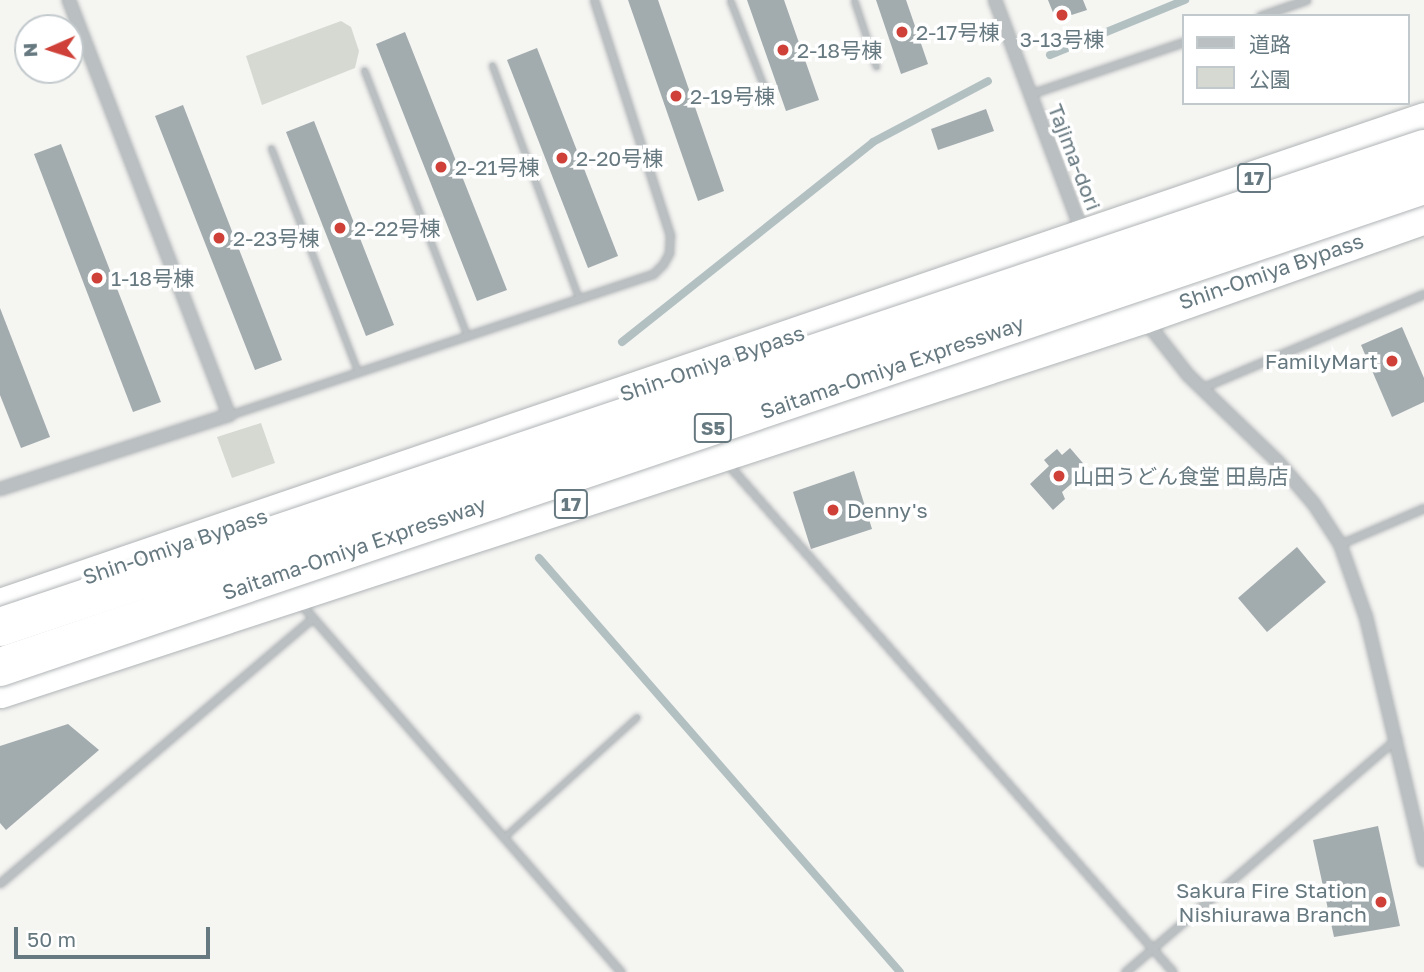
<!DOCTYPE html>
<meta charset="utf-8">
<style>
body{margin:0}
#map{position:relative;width:1424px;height:972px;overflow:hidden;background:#f5f5f2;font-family:"Golos Text","Noto Sans JP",sans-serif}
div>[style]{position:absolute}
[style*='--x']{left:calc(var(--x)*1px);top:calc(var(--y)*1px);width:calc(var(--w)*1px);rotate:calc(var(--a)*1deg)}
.green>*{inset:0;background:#d6d9d2}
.stream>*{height:8px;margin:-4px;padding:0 4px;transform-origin:4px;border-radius:4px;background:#b3c0c2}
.building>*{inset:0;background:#a2abae}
.roads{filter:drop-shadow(0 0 2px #b0b4b6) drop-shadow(0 0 2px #b0b4b6)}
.service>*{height:5px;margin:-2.5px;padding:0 2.5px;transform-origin:2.5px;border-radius:2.5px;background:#babfc1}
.minor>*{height:7px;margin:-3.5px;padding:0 3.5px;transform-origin:3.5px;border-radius:3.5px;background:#babfc1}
.tertiary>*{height:12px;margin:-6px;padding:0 6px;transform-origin:6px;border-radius:6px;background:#babfc1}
.trunk>*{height:35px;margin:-17.5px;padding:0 17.5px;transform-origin:17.5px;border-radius:17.5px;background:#fff}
.bridges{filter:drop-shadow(0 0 2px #b0b4b6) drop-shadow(0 0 2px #b0b4b6)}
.motorway-bridge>*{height:38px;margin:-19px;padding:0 19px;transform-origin:19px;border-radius:19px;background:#fff}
.dots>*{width:19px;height:19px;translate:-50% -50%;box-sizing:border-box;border:4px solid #fff;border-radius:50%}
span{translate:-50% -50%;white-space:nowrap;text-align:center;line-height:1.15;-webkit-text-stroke:7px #fff;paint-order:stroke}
.shield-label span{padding:2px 5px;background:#fff;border:2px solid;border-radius:5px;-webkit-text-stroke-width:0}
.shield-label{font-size:19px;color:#677980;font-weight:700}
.poi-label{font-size:21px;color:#677980}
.left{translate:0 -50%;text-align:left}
.right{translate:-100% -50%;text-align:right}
.street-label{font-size:21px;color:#677980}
.legend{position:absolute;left:1182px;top:14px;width:228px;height:91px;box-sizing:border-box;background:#fff;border:2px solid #c2c9cc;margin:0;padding:9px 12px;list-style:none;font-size:21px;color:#677980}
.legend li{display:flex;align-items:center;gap:14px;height:35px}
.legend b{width:35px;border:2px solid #c2c9cc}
.north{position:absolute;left:14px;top:14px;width:70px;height:70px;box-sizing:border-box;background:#fff;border:2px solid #c2c9cc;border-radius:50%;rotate:267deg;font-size:19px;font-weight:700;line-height:28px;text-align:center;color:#677980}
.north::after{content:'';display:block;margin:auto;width:24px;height:32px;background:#cf4138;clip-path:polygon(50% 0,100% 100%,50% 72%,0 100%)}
.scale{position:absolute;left:14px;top:927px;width:196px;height:32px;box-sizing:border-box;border:4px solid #677980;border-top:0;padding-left:9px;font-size:21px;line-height:24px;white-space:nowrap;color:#677980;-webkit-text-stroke:5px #fff;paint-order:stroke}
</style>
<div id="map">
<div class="green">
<i style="clip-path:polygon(341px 21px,351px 27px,359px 51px,355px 68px,262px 105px,246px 56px)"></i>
<i style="clip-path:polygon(261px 423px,275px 463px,232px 478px,217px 437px)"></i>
</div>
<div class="stream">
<i style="--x:1050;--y:55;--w:146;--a:-22.2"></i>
<i style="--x:622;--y:342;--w:321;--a:-38.5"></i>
<i style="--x:873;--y:142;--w:130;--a:-27.9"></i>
<i style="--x:539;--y:558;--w:549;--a:48.91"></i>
</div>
<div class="building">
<i style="clip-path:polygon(628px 0,658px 0,724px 191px,698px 201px)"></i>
<i style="clip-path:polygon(747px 0,784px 0,819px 100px,786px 111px)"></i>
<i style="clip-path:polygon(876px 0,906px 0,928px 64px,901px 74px)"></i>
<i style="clip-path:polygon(1048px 0,1083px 0,1087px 10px,1056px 20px)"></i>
<i style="clip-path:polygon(405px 32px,507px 290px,477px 301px,376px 44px)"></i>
<i style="clip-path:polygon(537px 48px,618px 256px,588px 268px,507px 60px)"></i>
<i style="clip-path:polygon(183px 105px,282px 360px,255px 370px,155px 116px)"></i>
<i style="clip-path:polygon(986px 109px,994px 131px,938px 150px,931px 129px)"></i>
<i style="clip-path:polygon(314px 121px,394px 325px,366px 336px,286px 132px)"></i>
<i style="clip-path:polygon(61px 144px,161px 402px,133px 412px,34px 154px)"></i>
<i style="clip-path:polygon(0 308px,50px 437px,21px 448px,0 395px)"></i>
<i style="clip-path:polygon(1402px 327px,1424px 378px,1424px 402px,1392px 417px,1361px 345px)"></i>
<i style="clip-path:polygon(1070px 448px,1088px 469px,1062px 492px,1065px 499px,1053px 510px,1030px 484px,1049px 466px,1044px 460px,1057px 449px,1062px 455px)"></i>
<i style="clip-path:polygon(854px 471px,872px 529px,811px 549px,793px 492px)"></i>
<i style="clip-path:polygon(1297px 547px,1326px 582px,1267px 632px,1238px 598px)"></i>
<i style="clip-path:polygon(68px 724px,99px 750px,6px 830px,0 823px,0 746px)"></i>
<i style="clip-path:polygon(1378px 826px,1400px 926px,1334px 937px,1313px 840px)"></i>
</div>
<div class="roads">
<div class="service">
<i style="--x:730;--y:0;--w:104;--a:68.6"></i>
<i style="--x:854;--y:0;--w:70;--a:71.6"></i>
<i style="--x:492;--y:65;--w:250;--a:69.6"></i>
<i style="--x:364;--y:70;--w:285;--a:68.8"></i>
<i style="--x:271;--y:148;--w:240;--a:68.8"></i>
<i style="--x:504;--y:837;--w:179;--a:-42.1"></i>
</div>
<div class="minor">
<i style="--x:1260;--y:16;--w:49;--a:-19.2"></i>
<i style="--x:1030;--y:94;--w:163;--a:-18.7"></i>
<i style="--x:1201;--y:388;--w:242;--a:-22.9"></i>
<i style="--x:229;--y:415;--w:447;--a:-18.4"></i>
<i style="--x:653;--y:274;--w:14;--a:-45"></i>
<i style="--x:663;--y:264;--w:13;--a:-61"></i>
<i style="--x:669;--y:253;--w:18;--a:-87"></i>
<i style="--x:670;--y:235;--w:247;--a:-107.9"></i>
<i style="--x:726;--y:462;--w:678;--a:48.77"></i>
<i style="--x:1340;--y:544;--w:91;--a:-23.2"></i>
<i style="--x:300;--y:603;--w:489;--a:49"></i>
<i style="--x:0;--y:883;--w:410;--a:-40.3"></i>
<i style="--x:1125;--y:972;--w:359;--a:-40.7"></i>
</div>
<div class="tertiary">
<i style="--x:995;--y:0;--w:250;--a:69.4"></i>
<i style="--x:1145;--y:320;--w:70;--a:52"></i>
<i style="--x:1188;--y:375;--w:125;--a:44"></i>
<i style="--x:1278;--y:462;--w:55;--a:49.4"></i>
<i style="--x:1314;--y:504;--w:48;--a:57"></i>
<i style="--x:1340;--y:544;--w:77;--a:70.4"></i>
<i style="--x:1366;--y:617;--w:250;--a:76.6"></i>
<i style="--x:0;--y:489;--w:241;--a:-17.9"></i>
<i style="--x:229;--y:415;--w:445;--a:-111.1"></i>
</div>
<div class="trunk">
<i style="--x:0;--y:606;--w:1505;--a:-18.84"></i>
<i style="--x:0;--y:690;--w:1202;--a:-18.13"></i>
<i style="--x:1142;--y:316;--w:299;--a:-19.5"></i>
</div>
</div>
<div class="bridges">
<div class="motorway-bridge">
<i style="--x:0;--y:627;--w:1502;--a:-18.56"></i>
<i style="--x:0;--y:667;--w:1503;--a:-18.7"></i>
</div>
</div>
<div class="dots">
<i style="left:1062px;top:15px;background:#cf4138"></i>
<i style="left:902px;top:32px;background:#cf4138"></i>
<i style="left:783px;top:50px;background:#cf4138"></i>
<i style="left:676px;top:96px;background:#cf4138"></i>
<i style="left:562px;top:158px;background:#cf4138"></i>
<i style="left:441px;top:167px;background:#cf4138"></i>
<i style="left:340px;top:228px;background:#cf4138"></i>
<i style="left:219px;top:238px;background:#cf4138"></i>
<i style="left:97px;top:278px;background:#cf4138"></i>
<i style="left:1392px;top:361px;background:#cf4138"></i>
<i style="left:1059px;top:476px;background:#cf4138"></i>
<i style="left:833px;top:510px;background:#cf4138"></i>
<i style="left:1381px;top:902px;background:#cf4138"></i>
</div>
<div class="shield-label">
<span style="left:1254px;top:178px">17</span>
<span style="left:713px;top:428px">S5</span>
<span style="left:571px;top:504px">17</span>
</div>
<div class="poi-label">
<span class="left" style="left:916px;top:32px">2-17号棟</span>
<span style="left:1062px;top:39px">3-13号棟</span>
<span class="left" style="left:797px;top:50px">2-18号棟</span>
<span class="left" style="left:690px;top:96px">2-19号棟</span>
<span class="left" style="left:576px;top:158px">2-20号棟</span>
<span class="left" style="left:455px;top:167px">2-21号棟</span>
<span class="left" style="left:354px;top:228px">2-22号棟</span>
<span class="left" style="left:233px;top:238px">2-23号棟</span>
<span class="left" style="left:111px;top:278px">1-18号棟</span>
<span class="right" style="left:1378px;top:361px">FamilyMart</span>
<span class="left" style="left:1073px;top:476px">山田うどん食堂 田島店</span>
<span class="left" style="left:847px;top:510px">Denny's</span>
<span class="right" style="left:1367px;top:902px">Sakura Fire Station<br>Nishiurawa Branch</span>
</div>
<div class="street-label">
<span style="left:1075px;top:157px;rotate:69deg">Tajima-dori</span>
<span style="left:1271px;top:271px;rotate:-19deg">Shin-Omiya Bypass</span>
<span style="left:712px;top:363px;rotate:-19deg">Shin-Omiya Bypass</span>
<span style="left:892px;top:367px;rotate:-19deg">Saitama-Omiya Expressway</span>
<span style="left:175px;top:546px;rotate:-19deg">Shin-Omiya Bypass</span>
<span style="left:354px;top:548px;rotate:-19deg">Saitama-Omiya Expressway</span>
</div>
<ul class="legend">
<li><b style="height:9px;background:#babfc1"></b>道路</li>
<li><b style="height:19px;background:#d6d9d2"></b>公園</li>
</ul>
<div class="north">N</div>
<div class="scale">50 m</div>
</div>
